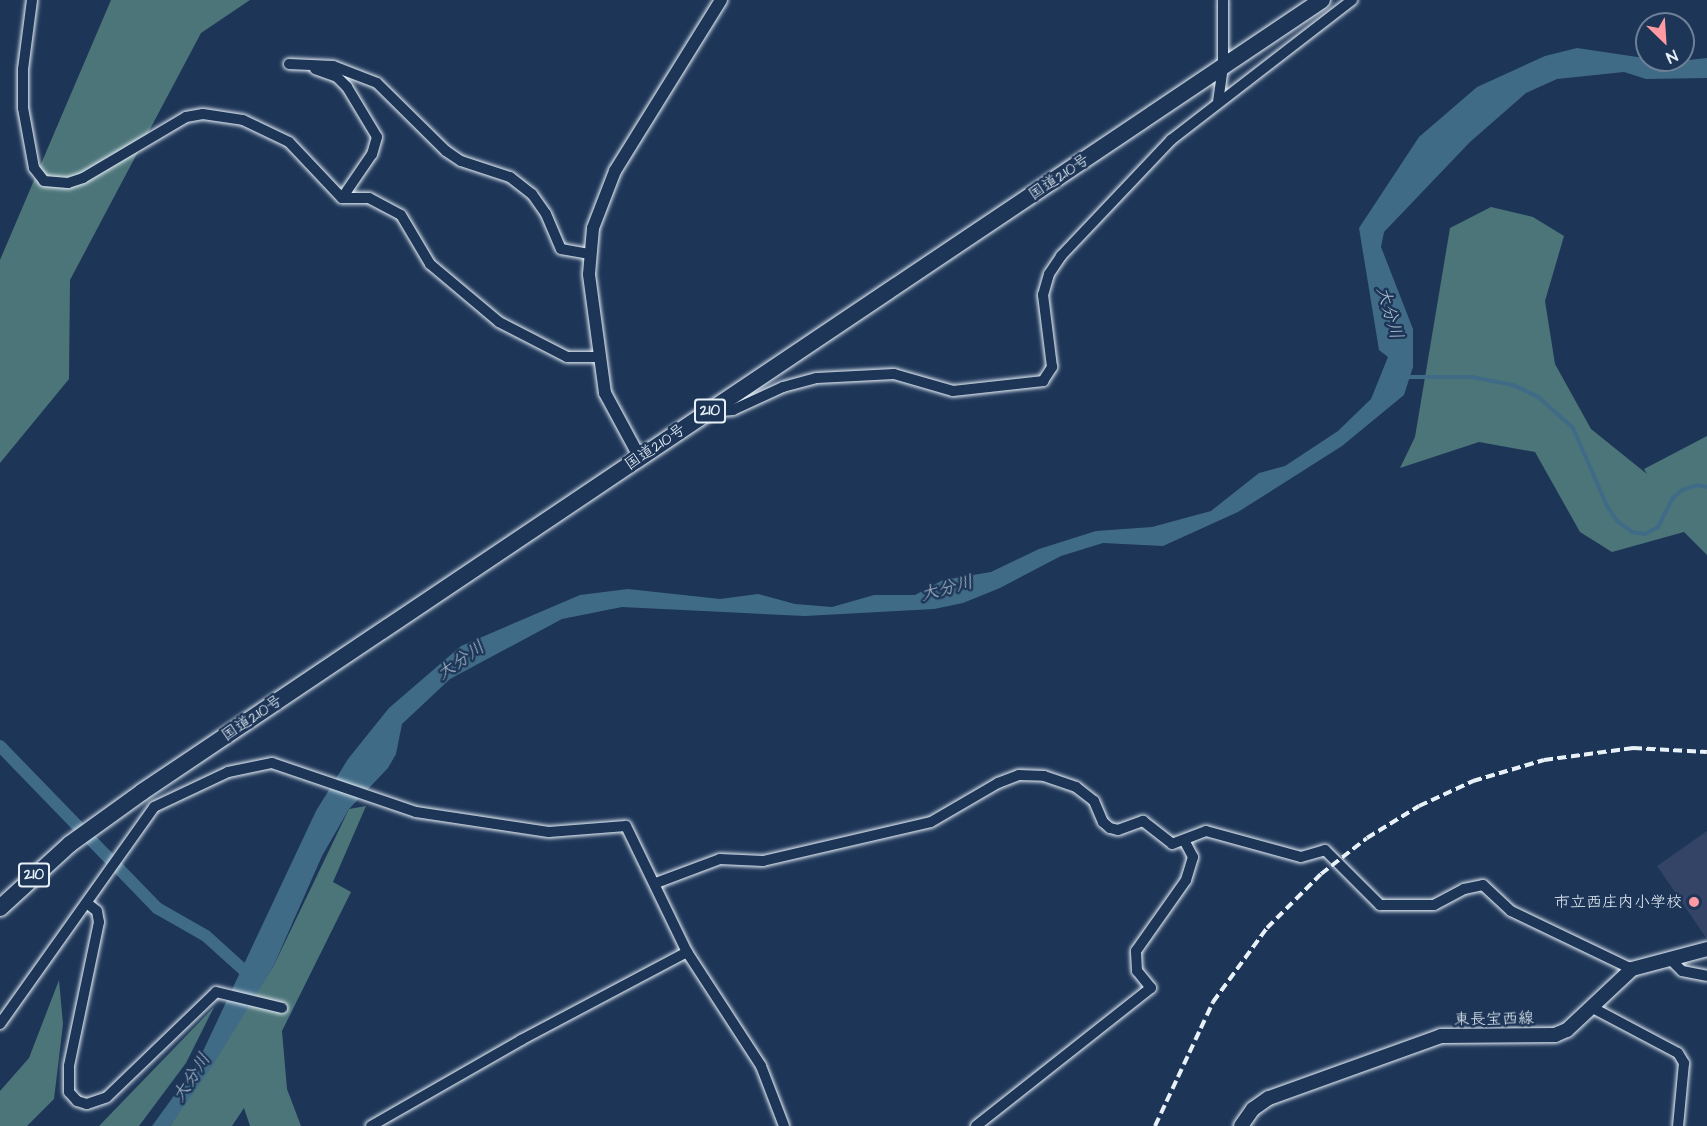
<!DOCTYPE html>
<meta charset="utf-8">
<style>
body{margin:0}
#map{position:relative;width:1707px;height:1126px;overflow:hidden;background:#1d3557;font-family:"Architects Daughter","Klee One",sans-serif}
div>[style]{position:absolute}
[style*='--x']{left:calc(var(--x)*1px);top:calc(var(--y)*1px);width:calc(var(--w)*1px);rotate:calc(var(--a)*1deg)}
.built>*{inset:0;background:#334467}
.green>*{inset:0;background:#4c7579}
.water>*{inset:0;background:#406b87}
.stream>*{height:4px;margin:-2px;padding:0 2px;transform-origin:2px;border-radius:2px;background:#406b87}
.canal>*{height:12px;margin:-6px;padding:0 6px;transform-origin:6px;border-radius:6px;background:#406b87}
.roads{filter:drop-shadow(0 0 2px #e8f1f8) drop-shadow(0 0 2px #e8f1f8)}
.minor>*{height:10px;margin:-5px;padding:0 5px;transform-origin:5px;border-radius:5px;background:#1d3557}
.tertiary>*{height:12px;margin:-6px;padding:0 6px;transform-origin:6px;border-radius:6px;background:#1d3557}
.secondary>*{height:14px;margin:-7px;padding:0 7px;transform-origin:7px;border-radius:7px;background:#1d3557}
.trunk>*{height:16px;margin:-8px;padding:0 8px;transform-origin:8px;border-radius:8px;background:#1d3557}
.rail>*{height:4px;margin-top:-2px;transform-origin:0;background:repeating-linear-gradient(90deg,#e8f1f8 0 9px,transparent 0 13.5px)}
.dots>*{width:16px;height:16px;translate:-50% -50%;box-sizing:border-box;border:3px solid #1d3557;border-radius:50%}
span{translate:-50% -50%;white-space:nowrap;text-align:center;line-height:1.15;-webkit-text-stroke:5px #1d3557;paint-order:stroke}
.shield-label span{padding:2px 4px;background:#1d3557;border:2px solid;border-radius:4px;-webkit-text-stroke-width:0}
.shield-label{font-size:15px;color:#e8f1f8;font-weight:700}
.street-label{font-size:16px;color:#e8f1f8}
.poi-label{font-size:16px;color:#e8f1f8}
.right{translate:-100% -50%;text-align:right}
.water-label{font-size:18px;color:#adc2d0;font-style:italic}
.north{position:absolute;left:1635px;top:12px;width:60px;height:60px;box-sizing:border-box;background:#1d3557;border:2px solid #6e8097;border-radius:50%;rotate:155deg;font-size:16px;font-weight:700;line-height:24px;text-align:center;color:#e8f1f8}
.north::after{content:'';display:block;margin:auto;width:21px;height:27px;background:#ff9aa2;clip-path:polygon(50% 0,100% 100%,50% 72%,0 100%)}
</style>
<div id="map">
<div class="built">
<i style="clip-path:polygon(1707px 831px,1707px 939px,1657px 866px)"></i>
</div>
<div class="green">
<i style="clip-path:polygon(111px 0,250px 0,201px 33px,70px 280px,69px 379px,0 463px,0 260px)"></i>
<i style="clip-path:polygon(1491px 207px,1533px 217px,1564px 236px,1545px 301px,1555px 364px,1591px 429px,1647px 474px,1644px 469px,1707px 436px,1707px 555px,1684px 532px,1612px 552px,1580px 532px,1535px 452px,1479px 442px,1400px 468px,1415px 437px,1450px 228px)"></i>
<i style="clip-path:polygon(366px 806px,333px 882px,351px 892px,282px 1031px,287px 1089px,301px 1126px,250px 1126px,244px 1108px,232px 1126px,170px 1126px,273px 967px,349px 809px)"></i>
<i style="clip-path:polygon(59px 980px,63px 1024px,54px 1099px,27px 1126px,0 1126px,0 1091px,29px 1058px)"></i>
<i style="clip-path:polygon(214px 1007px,186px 1063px,139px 1126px,99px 1126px)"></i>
</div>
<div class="water">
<i style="clip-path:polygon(1577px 48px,1671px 62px,1707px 58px,1707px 78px,1646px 79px,1624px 72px,1557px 79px,1526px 93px,1470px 142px,1384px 232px,1381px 247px,1413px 329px,1413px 367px,1404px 395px,1342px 446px,1238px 512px,1163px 546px,1103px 543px,1061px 556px,1000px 588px,963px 603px,934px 609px,805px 616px,622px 607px,562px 619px,450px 679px,402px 724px,396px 754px,388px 768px,349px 809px,322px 856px,273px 967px,213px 1065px,170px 1126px,152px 1126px,197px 1064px,316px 811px,348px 759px,389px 708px,461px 646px,580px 595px,628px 589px,720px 599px,758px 594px,795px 604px,832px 607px,874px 595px,915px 595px,943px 580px,991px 572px,1039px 549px,1096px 531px,1152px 527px,1211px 511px,1259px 473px,1285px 466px,1338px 431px,1371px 399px,1388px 357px,1379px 350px,1359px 228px,1419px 137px,1477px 87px,1545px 56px)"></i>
</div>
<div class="stream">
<i style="--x:1405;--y:377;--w:67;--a:0"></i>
<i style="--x:1472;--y:377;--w:42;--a:11"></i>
<i style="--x:1513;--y:385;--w:26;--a:25"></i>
<i style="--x:1537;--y:396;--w:48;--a:41.6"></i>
<i style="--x:1573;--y:428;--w:85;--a:66.4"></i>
<i style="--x:1607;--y:506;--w:18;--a:56"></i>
<i style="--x:1617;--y:521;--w:19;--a:36"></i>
<i style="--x:1632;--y:532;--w:13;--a:9"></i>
<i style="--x:1645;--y:534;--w:15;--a:-28"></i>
<i style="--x:1658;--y:527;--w:33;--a:-63"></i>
<i style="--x:1673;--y:498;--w:12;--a:-42"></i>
<i style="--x:1682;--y:490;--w:16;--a:-18"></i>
<i style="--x:1697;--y:485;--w:10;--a:11"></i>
</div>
<div class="canal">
<i style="--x:0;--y:746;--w:226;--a:45.9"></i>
<i style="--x:157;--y:908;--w:56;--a:29.7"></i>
<i style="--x:206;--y:936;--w:55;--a:42.1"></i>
</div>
<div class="roads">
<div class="minor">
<i style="--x:32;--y:0;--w:70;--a:97.4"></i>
<i style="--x:23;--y:69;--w:39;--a:90"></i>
<i style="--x:23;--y:108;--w:61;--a:79.6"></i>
<i style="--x:34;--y:168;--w:16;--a:52"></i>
<i style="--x:44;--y:181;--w:24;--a:5"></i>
<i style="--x:68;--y:183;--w:16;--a:-18"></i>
<i style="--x:83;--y:178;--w:120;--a:-30.6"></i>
<i style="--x:186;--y:117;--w:17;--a:-10"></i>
<i style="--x:203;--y:114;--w:40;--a:8.5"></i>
<i style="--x:243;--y:120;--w:51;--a:25.6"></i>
<i style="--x:289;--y:142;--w:77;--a:46.6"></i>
<i style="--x:289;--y:64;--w:44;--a:2.6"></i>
<i style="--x:333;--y:66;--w:47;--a:21.1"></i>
<i style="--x:377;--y:83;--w:97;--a:44.6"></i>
<i style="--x:446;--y:151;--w:18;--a:34"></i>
<i style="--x:461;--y:161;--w:52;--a:18.1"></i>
<i style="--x:510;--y:177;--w:28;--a:38"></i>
<i style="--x:532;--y:194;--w:24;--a:55"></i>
<i style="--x:546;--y:214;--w:38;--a:67"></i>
<i style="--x:561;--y:249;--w:28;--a:10"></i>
<i style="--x:315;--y:69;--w:23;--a:20"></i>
<i style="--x:337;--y:77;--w:14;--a:45"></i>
<i style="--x:347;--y:87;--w:58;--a:59"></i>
<i style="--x:377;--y:137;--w:18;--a:106"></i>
<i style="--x:372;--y:154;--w:53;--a:124.3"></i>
<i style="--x:1218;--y:102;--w:35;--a:-82"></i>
<i style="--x:1223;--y:67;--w:67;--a:-90"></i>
<i style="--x:342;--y:198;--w:27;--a:0"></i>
<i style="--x:369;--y:198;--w:36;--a:28"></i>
<i style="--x:401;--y:215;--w:57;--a:59.4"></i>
<i style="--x:430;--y:264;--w:90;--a:40"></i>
<i style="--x:499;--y:322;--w:76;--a:27.2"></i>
<i style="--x:567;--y:357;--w:32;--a:0"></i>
<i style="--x:717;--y:406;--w:7;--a:45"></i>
<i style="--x:722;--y:411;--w:11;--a:-5"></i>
<i style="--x:733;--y:410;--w:55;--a:-24.7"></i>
<i style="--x:783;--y:387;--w:35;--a:-15"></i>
<i style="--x:817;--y:378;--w:77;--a:-3"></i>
<i style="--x:894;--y:374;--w:61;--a:16.1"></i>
<i style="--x:953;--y:391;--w:91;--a:-6.3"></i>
<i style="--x:1043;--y:381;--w:17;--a:-57"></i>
<i style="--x:1052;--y:367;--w:73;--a:-97.1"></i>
<i style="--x:1043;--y:295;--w:22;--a:-74"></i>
<i style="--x:1049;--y:274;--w:22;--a:-56"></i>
<i style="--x:1061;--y:256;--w:160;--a:-46.5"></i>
<i style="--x:1171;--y:140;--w:229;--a:-37.7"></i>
<i style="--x:656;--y:883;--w:68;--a:-20.6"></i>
<i style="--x:720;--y:859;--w:43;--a:2.7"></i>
<i style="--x:763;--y:861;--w:172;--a:-13.1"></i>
<i style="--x:931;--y:822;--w:78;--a:-30.2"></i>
<i style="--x:998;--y:783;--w:22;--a:-21"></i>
<i style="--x:1019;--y:775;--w:25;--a:2"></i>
<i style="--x:1044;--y:776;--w:34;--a:19"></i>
<i style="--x:1076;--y:787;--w:23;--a:38"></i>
<i style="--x:1094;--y:801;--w:23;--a:67"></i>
<i style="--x:1103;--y:822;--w:9;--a:41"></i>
<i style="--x:1110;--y:828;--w:8;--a:14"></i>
<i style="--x:1118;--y:830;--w:27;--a:-20"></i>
<i style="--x:1143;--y:821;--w:37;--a:38"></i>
<i style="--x:1172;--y:844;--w:36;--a:-21"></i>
<i style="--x:1206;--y:831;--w:98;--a:15.3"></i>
<i style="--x:1301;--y:857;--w:25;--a:-16"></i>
<i style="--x:1325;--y:850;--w:78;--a:45"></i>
<i style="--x:1380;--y:905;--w:54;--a:0"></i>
<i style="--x:1434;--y:905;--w:34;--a:-28"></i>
<i style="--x:1464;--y:889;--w:19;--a:-12"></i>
<i style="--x:1483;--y:885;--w:38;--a:43"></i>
<i style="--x:1511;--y:911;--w:134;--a:25.6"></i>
<i style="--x:88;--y:904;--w:11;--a:38"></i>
<i style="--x:97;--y:911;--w:11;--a:80"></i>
<i style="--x:99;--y:922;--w:147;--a:101.8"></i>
<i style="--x:69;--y:1066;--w:26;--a:90"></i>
<i style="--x:69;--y:1092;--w:12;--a:48"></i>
<i style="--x:77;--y:1101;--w:10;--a:17"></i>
<i style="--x:87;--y:1104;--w:21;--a:-19"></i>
<i style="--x:107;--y:1097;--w:151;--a:-43.9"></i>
<i style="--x:216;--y:992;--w:68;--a:13.6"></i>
<i style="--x:1670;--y:959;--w:17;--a:45"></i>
<i style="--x:1682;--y:971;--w:25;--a:11"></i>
<i style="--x:1591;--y:1007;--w:98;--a:27.9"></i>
<i style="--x:1678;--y:1053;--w:12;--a:59"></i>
<i style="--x:1684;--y:1063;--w:63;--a:95.4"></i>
<i style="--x:0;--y:1024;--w:266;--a:-54.6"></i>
<i style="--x:154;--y:807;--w:82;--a:-25.3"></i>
<i style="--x:228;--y:772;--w:45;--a:-11.6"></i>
<i style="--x:272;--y:763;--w:152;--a:18.8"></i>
<i style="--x:416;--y:812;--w:134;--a:8.6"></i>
<i style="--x:549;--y:832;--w:77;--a:-4.5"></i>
<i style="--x:626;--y:826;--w:140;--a:64.2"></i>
<i style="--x:687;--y:952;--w:136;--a:57"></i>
<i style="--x:761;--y:1066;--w:64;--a:69"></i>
<i style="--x:371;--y:1126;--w:173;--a:-29.8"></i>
<i style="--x:521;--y:1040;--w:188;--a:-27.9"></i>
<i style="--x:976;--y:1126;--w:223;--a:-38.3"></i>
<i style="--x:1151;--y:988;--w:22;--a:-129"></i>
<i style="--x:1137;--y:971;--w:20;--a:-93"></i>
<i style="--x:1136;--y:951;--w:87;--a:-54.8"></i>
<i style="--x:1186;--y:880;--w:24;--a:-73"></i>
<i style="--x:1193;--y:857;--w:19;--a:-118"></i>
</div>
<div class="tertiary">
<i style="--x:640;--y:458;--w:74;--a:-118.3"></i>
<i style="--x:605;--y:393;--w:120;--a:-97.7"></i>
<i style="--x:589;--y:274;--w:46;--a:-85"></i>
<i style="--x:593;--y:228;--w:61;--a:-68.9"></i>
<i style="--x:615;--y:171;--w:201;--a:-58.2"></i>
</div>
<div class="secondary">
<i style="--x:1241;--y:1126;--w:21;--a:-55"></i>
<i style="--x:1253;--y:1109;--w:19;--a:-35"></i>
<i style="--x:1269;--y:1098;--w:183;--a:-19.8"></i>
<i style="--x:1441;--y:1036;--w:114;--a:-0.5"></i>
<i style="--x:1555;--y:1035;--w:13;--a:-23"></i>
<i style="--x:1567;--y:1030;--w:89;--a:-43.2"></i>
<i style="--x:1632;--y:969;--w:78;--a:-14.9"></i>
</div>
<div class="trunk">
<i style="--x:0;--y:908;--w:95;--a:-42.4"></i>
<i style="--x:70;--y:844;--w:89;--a:-35.8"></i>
<i style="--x:142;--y:792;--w:1421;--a:-33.87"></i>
</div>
</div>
<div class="rail">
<i style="--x:1155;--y:1126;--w:137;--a:-64.9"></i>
<i style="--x:1213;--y:1002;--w:92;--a:-53.9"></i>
<i style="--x:1267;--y:928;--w:76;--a:-45"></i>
<i style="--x:1321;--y:874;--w:58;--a:-38"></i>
<i style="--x:1367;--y:838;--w:61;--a:-31.6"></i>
<i style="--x:1419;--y:806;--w:60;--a:-24.8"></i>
<i style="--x:1473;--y:781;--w:74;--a:-16.5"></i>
<i style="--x:1544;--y:760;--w:90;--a:-7.7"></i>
<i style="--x:1633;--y:748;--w:74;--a:3.1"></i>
</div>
<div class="dots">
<i style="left:1694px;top:902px;background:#ff9aa2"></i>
</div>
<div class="shield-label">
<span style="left:710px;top:411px">210</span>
<span style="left:34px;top:875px">210</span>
</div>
<div class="street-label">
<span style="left:1059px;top:177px;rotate:-34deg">国道210号</span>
<span style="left:655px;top:447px;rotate:-34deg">国道210号</span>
<span style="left:252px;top:718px;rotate:-34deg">国道210号</span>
<span style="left:1494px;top:1019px;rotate:-1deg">東長宝西線</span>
</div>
<div class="poi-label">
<span class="right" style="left:1682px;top:902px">市立西庄内小学校</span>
</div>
<div class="water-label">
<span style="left:1389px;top:313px;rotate:74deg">大分川</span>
<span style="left:947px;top:589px;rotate:-15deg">大分川</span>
<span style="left:461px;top:661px;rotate:-35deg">大分川</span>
<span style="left:192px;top:1078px;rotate:-57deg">大分川</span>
</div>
<div class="north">N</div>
</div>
